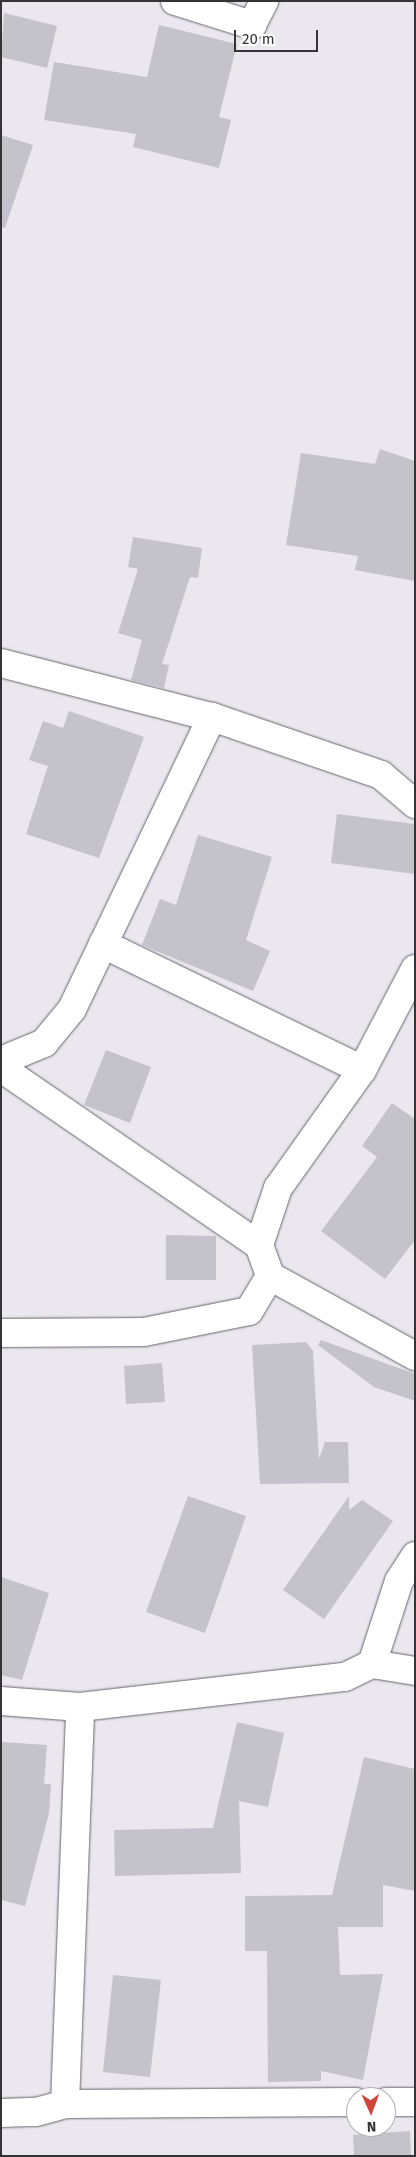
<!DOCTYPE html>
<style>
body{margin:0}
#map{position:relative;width:416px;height:2157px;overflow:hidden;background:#eae7ef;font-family:"Fira Sans",sans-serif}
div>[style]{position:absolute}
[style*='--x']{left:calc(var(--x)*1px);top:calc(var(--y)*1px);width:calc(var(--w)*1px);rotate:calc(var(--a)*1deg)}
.building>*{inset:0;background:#c4c2ca}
.roads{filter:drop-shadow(0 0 1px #67656c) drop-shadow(0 0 1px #67656c)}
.minor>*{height:28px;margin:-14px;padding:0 14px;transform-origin:14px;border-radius:14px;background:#fff}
span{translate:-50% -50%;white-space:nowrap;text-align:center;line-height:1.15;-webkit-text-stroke:5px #fff;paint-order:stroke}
.frame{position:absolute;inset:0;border:2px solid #343336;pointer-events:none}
.north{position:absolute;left:346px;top:2087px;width:50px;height:50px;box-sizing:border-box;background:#fff;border:1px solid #aeadaf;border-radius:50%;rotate:178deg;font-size:14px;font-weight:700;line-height:20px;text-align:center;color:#343336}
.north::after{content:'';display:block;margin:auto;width:18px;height:22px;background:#d14438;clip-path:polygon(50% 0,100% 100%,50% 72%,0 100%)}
.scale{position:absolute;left:234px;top:30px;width:84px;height:22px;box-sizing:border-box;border:2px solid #343336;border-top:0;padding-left:6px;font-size:15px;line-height:18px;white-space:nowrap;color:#343336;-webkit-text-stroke:4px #fff;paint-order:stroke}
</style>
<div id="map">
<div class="building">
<i style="clip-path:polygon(4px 13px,57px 26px,47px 68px,1px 57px)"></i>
<i style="clip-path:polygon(159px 25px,237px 44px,219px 117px,231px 120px,219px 168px,133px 147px,136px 134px,44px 120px,54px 62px,147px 77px)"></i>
<i style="clip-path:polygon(1px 135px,33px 145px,5px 228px,1px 227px)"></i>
<i style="clip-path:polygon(380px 449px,415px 461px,415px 581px,355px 570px,358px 556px,286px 545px,301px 453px,375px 464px)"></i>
<i style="clip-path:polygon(133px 537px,202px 548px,198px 578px,190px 577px,162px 664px,169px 665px,164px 688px,131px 680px,142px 640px,118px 633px,138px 569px,128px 567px)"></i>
<i style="clip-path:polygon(69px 711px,144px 737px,99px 858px,26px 834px,48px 766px,29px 760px,43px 721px,63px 728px)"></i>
<i style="clip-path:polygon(337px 814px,415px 824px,415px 874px,331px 863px)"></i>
<i style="clip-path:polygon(198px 835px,272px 857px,246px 940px,270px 951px,253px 991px,142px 945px,160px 899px,176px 905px)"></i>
<i style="clip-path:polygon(106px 1050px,151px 1067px,130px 1123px,84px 1105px)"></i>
<i style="clip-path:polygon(392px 1103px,415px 1119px,415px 1240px,385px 1279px,321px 1231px,377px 1157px,362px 1146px)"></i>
<i style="clip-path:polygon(166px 1235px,216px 1236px,216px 1280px,166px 1280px)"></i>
<i style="clip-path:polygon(321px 1340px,415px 1374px,415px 1401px,374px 1387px,318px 1345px)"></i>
<i style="clip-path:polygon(306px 1342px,313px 1351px,319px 1459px,325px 1442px,348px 1442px,349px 1483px,260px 1484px,252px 1345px)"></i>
<i style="clip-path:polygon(162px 1363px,165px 1402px,126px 1404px,124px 1366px)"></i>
<i style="clip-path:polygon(188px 1496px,246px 1516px,205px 1633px,146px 1612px)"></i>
<i style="clip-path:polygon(349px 1496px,349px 1510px,362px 1500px,393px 1521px,324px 1619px,283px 1590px)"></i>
<i style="clip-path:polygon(1px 1577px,49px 1593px,22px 1680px,1px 1675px)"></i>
<i style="clip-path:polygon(237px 1722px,284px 1733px,268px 1807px,239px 1801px,241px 1873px,115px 1876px,114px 1830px,213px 1828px)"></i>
<i style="clip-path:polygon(1px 1742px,47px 1745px,44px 1784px,51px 1784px,49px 1813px,25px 1906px,1px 1900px)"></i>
<i style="clip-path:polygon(364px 1757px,415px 1769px,415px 1891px,383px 1885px,383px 1927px,338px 1927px,340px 1975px,383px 1974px,363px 2080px,321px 2071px,321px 2081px,268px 2082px,267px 1951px,245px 1951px,245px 1896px,332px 1895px)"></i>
<i style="clip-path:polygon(113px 1975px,161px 1980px,150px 2077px,103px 2072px)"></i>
<i style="clip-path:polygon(410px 2131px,411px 2156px,354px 2156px,353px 2135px)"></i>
</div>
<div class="roads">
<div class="minor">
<i style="--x:175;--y:1;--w:81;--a:17.3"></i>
<i style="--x:252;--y:25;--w:27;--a:-63"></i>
<i style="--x:1;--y:663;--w:218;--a:14.4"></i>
<i style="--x:212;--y:717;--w:179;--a:18.9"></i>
<i style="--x:381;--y:775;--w:45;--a:40.5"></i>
<i style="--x:103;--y:944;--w:288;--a:25.9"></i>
<i style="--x:1;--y:1061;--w:47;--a:-22.7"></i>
<i style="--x:44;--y:1043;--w:44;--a:-50.5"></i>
<i style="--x:72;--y:1009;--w:324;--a:-64.4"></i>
<i style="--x:1;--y:1068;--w:313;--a:34.5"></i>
<i style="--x:259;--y:1245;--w:33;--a:70"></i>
<i style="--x:270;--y:1276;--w:166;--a:28.9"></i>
<i style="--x:259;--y:1245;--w:60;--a:-71.6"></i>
<i style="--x:278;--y:1188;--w:145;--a:-54.6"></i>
<i style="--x:362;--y:1070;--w:114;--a:-62.3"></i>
<i style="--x:1;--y:1333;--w:143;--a:-0.4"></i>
<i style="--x:144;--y:1332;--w:107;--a:-11.3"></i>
<i style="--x:249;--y:1311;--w:41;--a:-59"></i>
<i style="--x:372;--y:1664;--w:87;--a:-72"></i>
<i style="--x:399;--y:1581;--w:30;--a:-57"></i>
<i style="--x:1;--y:1701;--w:79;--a:4.3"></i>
<i style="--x:80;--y:1707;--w:267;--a:-6.5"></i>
<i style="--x:345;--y:1677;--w:30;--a:-26"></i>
<i style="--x:372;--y:1664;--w:44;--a:9.2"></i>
<i style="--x:386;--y:2102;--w:29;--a:0"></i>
<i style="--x:65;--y:2104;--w:397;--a:-87.8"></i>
<i style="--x:1;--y:2113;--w:35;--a:-2"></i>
<i style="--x:36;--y:2112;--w:30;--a:-15"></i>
<i style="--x:65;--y:2104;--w:291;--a:-0.4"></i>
</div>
</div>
<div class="frame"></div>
<div class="north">N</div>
<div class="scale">20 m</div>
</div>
